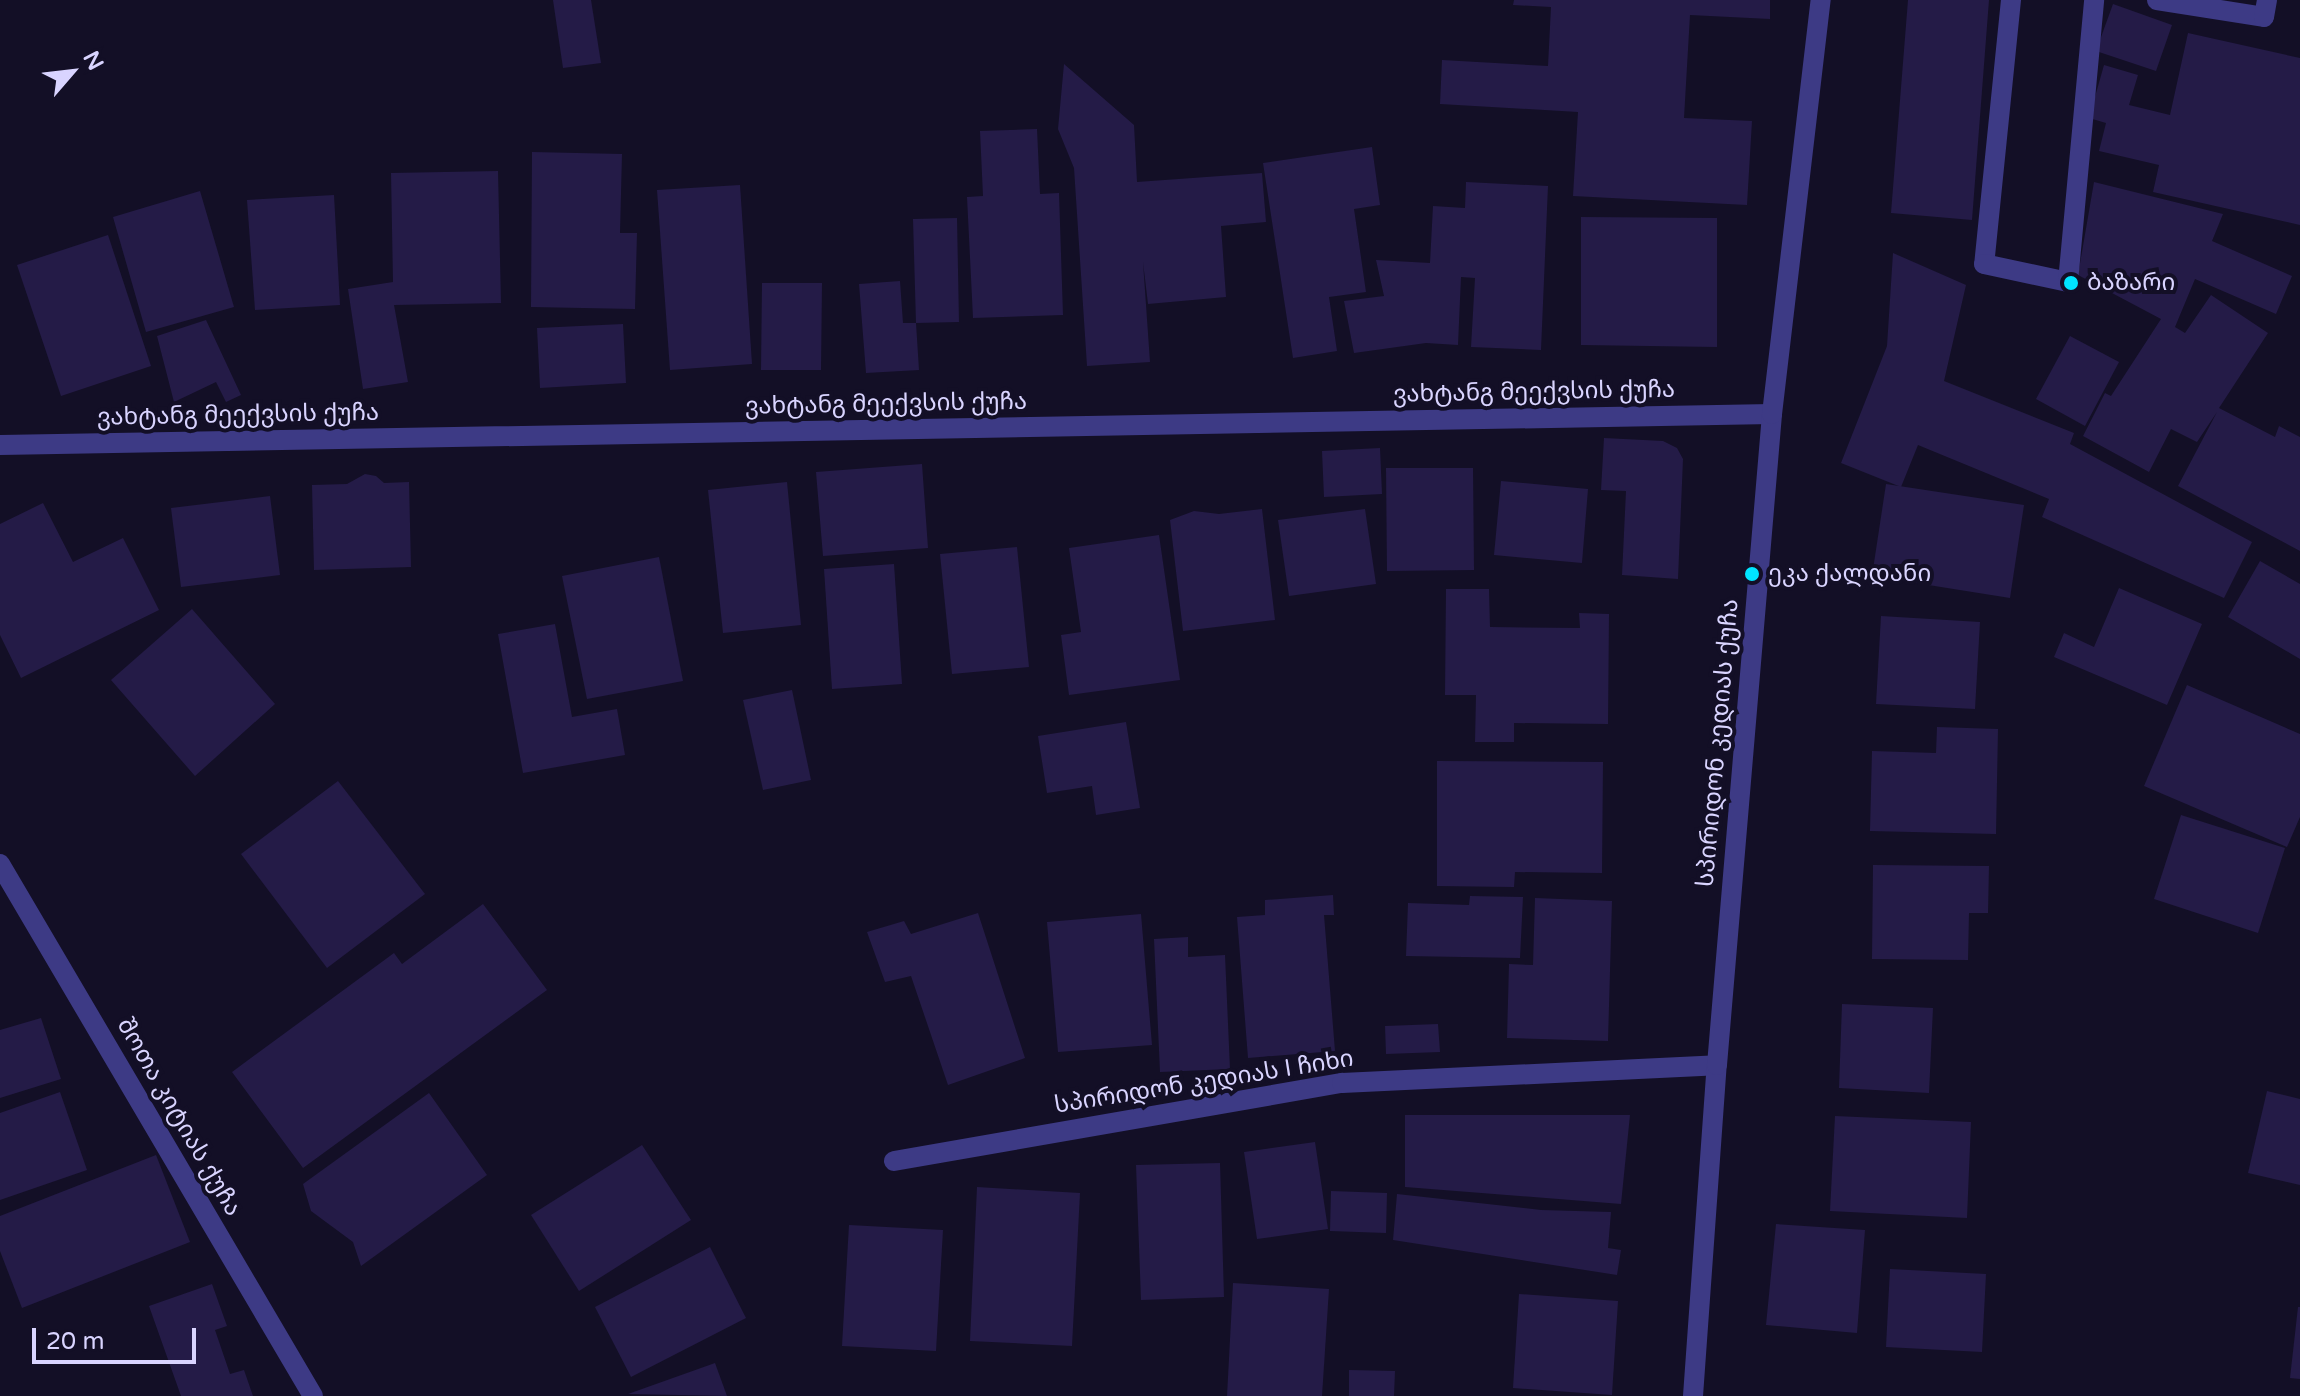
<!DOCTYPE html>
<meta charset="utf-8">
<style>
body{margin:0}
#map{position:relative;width:2300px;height:1396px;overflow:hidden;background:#130f26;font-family:"Varela Round","Noto Sans Georgian",sans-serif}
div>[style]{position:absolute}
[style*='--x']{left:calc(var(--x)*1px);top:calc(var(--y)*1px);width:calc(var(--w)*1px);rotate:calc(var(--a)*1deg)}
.building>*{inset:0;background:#241b47}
.pedestrian>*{height:20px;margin:-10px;padding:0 10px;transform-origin:10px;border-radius:10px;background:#3d3a85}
.minor>*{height:20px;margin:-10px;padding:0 10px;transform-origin:10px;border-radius:10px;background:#3d3a85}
.dots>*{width:22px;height:22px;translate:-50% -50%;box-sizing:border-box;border:4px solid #130f26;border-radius:50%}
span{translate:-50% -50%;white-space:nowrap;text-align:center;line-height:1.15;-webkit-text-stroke:8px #130f26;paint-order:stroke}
.poi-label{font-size:24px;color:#d9d4ff}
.left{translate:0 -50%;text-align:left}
.street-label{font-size:24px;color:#d9d4ff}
.north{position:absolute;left:32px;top:32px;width:80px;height:80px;-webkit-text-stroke:6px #130f26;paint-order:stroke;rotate:62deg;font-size:22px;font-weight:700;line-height:32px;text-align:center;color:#d9d4ff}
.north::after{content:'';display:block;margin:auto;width:28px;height:36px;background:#d9d4ff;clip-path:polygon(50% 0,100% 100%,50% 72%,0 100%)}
.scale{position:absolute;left:32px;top:1328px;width:164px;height:36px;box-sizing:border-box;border:4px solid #d9d4ff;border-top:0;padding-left:10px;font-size:24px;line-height:28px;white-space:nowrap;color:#d9d4ff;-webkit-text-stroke:6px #130f26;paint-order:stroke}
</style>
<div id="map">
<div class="building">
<i style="clip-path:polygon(553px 0,591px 0,601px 63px,563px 68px)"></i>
<i style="clip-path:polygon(1514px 0,1770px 0,1770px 19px,1690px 15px,1684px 118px,1752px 121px,1747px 205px,1573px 196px,1578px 112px,1440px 104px,1442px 60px,1548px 66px,1551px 7px,1513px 5px)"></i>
<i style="clip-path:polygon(1908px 0,1989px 0,1972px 220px,1891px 213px)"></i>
<i style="clip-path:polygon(2113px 4px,2172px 25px,2156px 71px,2096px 51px)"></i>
<i style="clip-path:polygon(2188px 33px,2300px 58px,2300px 225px,2153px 192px,2159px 165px,2099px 151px,2106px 123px,2089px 118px,2104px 65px,2138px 75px,2129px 105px,2170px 115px)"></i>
<i style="clip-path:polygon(1064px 64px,1134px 125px,1137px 182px,1262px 173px,1266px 222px,1221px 226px,1226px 297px,1148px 304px,1143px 262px,1150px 362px,1087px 366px,1074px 168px,1058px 129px)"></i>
<i style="clip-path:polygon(1037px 129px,1040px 194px,1059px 193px,1063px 315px,973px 318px,967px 197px,983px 196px,980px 131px)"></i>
<i style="clip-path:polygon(1372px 147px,1380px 205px,1354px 209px,1366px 292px,1329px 297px,1337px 351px,1293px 358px,1263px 163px)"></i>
<i style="clip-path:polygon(532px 152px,622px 154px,620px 233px,637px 233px,635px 309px,531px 307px)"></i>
<i style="clip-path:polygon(498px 171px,501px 303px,394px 305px,408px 382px,363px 389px,348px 289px,393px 282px,391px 173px)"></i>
<i style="clip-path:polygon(1466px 182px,1548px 186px,1541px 350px,1471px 347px,1475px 278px,1461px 277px,1458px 345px,1426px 343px,1354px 353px,1344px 301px,1384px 296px,1376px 260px,1430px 263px,1433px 206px,1465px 208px)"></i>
<i style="clip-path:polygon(2094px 182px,2223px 214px,2212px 241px,2292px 276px,2276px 314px,2195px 279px,2175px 327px,2185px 333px,2211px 295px,2268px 333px,2219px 408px,2275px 437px,2279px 426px,2300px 437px,2300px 551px,2178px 486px,2217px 412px,2197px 442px,2171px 429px,2149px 472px,2083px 436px,2105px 393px,2111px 396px,2161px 319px,2078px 275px)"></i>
<i style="clip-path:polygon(740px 185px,752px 364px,670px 370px,657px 190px)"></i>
<i style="clip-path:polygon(200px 191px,234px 307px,146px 332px,113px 217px)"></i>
<i style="clip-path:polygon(334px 195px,340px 305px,255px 310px,247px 200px)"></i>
<i style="clip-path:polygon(1581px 217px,1717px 218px,1717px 347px,1581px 345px)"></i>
<i style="clip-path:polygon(957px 218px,959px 322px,916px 323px,913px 219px)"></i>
<i style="clip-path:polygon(108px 235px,151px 366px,61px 396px,17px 265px)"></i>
<i style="clip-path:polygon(1893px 253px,1966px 285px,1944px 381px,2074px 433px,2070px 444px,2252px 542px,2224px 598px,2042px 517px,2049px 499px,1918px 445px,1901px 487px,1841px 463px,1887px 346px)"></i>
<i style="clip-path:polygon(900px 281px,903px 323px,916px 323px,919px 370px,866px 373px,859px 284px)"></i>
<i style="clip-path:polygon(762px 283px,822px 283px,821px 370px,761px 370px)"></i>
<i style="clip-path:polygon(206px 320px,241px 395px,226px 402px,216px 382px,174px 402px,157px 336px)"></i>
<i style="clip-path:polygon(623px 324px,626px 383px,540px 388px,537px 328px)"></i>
<i style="clip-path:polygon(2070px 336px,2119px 362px,2085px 426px,2036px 399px)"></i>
<i style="clip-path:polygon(1604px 438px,1663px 441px,1677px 448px,1683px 459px,1678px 579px,1622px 575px,1626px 491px,1601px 490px)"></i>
<i style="clip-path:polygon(1380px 448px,1382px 494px,1324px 497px,1322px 451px)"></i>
<i style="clip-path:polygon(922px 464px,928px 548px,823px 556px,816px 472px)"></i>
<i style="clip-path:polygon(1386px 468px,1473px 468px,1474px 570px,1387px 571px)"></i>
<i style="clip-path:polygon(365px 474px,376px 476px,384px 483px,409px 482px,411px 567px,314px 570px,312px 485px,347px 484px)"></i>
<i style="clip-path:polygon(1501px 481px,1588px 489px,1582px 563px,1494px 555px)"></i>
<i style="clip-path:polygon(787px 482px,801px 625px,723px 633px,708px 490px)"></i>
<i style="clip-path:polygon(1886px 484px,2024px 505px,2010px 598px,1872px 576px)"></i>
<i style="clip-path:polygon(270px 496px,280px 575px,181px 587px,171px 508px)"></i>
<i style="clip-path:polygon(43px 503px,73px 562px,123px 538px,159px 610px,21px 678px,0 635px,0 524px)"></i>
<i style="clip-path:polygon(1262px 509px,1275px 620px,1183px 631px,1170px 520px,1194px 511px,1219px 514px)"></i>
<i style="clip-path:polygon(1365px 509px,1376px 584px,1289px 596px,1278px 520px)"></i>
<i style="clip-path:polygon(1159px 535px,1180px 680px,1069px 695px,1061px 635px,1081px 632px,1069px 548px)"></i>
<i style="clip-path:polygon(1017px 547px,1029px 667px,952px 674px,940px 554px)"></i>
<i style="clip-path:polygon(659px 557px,683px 681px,587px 699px,562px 576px)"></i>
<i style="clip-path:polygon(2260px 561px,2300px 584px,2300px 659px,2228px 617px)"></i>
<i style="clip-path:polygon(894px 564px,902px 684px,832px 689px,824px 569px)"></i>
<i style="clip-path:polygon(2119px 588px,2202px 624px,2167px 705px,2054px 657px,2064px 633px,2094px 647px)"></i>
<i style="clip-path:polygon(1446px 589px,1489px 589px,1490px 627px,1580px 628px,1579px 613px,1609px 614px,1608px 724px,1514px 723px,1514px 742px,1475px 742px,1476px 695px,1445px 695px)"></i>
<i style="clip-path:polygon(192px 609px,275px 704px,195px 776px,111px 680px)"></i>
<i style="clip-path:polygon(1881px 616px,1980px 622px,1975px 709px,1876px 704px)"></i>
<i style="clip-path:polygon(555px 624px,572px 717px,617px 709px,625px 755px,523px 773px,498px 634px)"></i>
<i style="clip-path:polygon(2187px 685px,2300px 734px,2300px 817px,2287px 847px,2144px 786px)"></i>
<i style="clip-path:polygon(792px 690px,811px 780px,763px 790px,743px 700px)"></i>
<i style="clip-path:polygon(1126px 722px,1140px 808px,1096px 815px,1092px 786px,1047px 793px,1038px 736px)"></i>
<i style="clip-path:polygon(1937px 727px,1998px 729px,1996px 834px,1870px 831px,1872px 751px,1936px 753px)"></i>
<i style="clip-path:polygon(1437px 761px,1603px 762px,1602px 873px,1515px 872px,1514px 887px,1437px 886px)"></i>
<i style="clip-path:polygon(338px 781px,425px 894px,327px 968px,241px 854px)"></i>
<i style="clip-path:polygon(2181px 815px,2285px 848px,2258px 933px,2154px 899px)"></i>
<i style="clip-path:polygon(1873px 865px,1989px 866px,1988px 913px,1969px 913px,1968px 960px,1872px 959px)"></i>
<i style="clip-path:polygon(1333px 895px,1334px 915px,1324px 915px,1335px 1051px,1248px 1058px,1237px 917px,1265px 915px,1265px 900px)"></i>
<i style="clip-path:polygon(1470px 896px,1523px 897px,1520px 958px,1406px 956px,1408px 903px,1469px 905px)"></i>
<i style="clip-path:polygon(1535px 898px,1612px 901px,1608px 1041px,1507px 1038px,1509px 964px,1533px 965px)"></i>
<i style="clip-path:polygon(483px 904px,547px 990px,303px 1168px,232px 1072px,394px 953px,402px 964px)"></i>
<i style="clip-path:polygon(978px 913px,1025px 1058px,948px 1085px,911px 976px,885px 982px,867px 932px,904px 921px,911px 934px)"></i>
<i style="clip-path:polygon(1141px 914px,1152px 1045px,1058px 1052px,1047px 922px)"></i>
<i style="clip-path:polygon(1188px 937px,1188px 957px,1225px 955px,1230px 1069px,1160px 1072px,1154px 939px)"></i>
<i style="clip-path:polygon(1842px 1004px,1933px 1008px,1929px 1093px,1839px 1088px)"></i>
<i style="clip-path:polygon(41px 1018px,61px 1079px,0 1098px,0 1030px)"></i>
<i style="clip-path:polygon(1438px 1024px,1440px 1052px,1386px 1054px,1385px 1026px)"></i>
<i style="clip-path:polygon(2267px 1091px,2300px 1099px,2300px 1185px,2248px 1173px)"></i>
<i style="clip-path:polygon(60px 1092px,87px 1170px,0 1200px,0 1113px)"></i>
<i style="clip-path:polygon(429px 1093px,487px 1175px,361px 1266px,353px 1242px,311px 1211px,303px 1184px)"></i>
<i style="clip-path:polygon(1405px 1115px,1630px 1115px,1621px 1204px,1405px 1187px)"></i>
<i style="clip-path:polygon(1835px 1116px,1971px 1122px,1967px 1218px,1830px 1211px)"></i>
<i style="clip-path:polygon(1315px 1142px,1328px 1229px,1257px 1239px,1244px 1152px)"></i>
<i style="clip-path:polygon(642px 1145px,691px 1220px,579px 1291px,531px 1215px)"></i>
<i style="clip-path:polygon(156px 1155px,190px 1242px,22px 1308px,0 1251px,0 1216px)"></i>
<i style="clip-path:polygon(1220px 1163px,1224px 1297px,1141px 1300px,1136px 1165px)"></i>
<i style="clip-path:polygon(977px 1187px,1080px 1193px,1072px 1346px,970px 1341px)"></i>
<i style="clip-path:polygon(1331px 1191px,1387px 1193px,1386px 1233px,1330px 1231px)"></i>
<i style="clip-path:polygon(1397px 1194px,1541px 1210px,1611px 1212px,1608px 1248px,1621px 1250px,1617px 1275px,1393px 1240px)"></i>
<i style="clip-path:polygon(1776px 1224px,1865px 1230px,1857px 1333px,1766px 1325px)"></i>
<i style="clip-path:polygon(849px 1225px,943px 1230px,936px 1351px,842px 1346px)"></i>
<i style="clip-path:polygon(710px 1247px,746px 1318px,631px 1377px,595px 1307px)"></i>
<i style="clip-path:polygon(1890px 1269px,1986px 1274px,1982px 1352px,1886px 1347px)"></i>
<i style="clip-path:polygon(1233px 1283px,1329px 1289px,1322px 1396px,1227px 1396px)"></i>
<i style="clip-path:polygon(212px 1284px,227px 1326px,215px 1330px,230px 1374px,244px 1370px,253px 1396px,181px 1396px,149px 1306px)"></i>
<i style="clip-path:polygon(1519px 1294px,1618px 1301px,1612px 1395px,1513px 1388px)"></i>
<i style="clip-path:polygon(2298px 1307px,2300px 1307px,2300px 1379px,2290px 1378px)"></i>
<i style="clip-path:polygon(715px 1363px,727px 1396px,628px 1394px)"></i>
<i style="clip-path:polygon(1349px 1370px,1395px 1371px,1394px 1396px,1349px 1396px)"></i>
</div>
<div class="pedestrian">
<i style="--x:2011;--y:0;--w:265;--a:95.8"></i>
<i style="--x:1984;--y:264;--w:86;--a:12.1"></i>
<i style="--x:2068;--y:282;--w:283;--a:-84.7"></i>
<i style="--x:2157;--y:0;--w:108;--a:9"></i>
<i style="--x:2264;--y:17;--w:17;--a:-80"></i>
</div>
<div class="minor">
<i style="--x:0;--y:445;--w:1772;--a:-1"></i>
<i style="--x:0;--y:864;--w:617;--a:59.53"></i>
<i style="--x:894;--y:1161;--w:455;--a:-9.9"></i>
<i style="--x:1342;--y:1083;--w:375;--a:-2.7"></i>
<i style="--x:1693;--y:1396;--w:332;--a:-85.9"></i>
<i style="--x:1717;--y:1065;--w:653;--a:-85.17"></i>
<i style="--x:1772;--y:414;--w:417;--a:-83.3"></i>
</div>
<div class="dots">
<i style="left:2071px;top:283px;background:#00e5ff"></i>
<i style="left:1752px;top:574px;background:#00e5ff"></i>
</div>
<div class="poi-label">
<span class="left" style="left:2087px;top:283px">ბაზარი</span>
<span class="left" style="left:1768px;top:574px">ეკა ქალდანი</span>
</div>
<div class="street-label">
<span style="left:1534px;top:392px;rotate:-1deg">ვახტანგ მეექვსის ქუჩა</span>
<span style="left:886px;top:404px;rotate:-1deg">ვახტანგ მეექვსის ქუჩა</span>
<span style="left:238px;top:415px;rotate:-1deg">ვახტანგ მეექვსის ქუჩა</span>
<span style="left:1718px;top:743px;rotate:-85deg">სპირიდონ კედიას ქუჩა</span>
<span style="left:1204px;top:1082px;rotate:-9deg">სპირიდონ კედიას I ჩიხი</span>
<span style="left:179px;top:1117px;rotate:60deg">შოთა კიტიას ქუჩა</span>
</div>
<div class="north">N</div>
<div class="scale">20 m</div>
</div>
